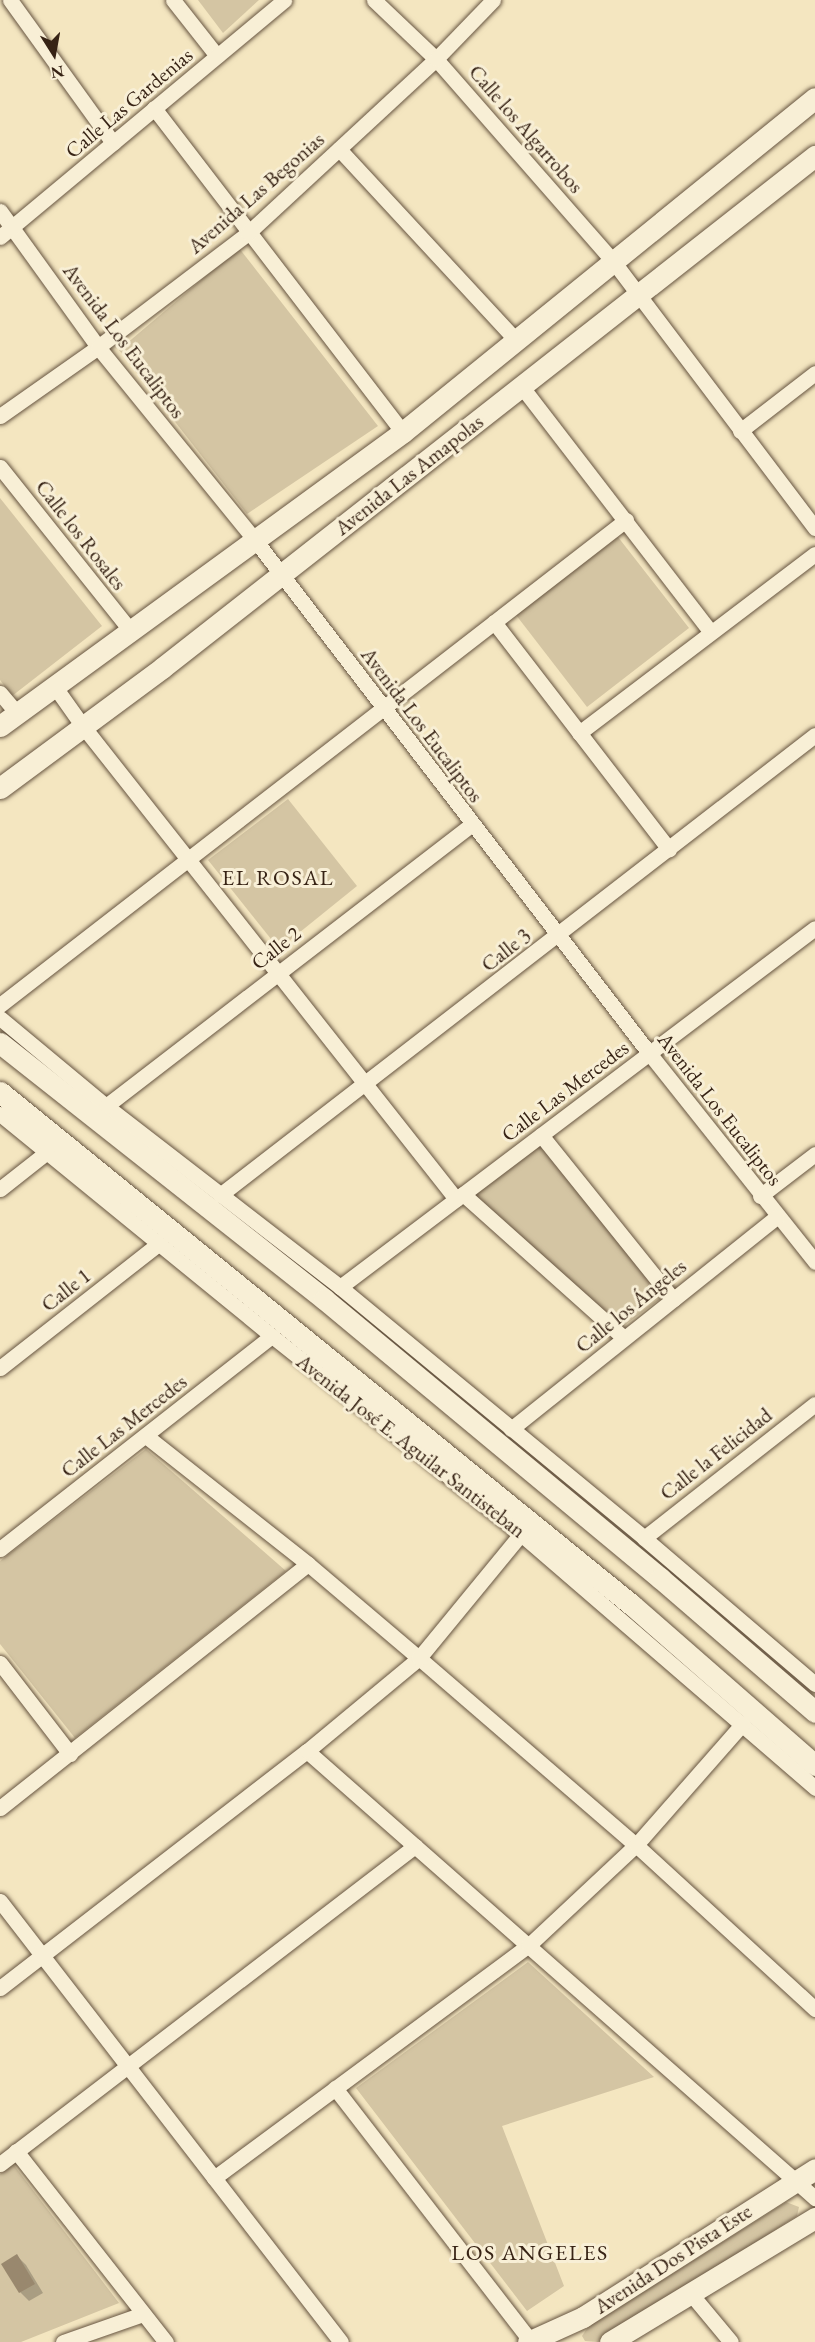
<!DOCTYPE html>
<meta charset="utf-8">
<style>
body{margin:0}
#map{position:relative;width:815px;height:2342px;overflow:hidden;background:#f4e6c0;font-family:"EB Garamond",serif}
div>[style]{position:absolute}
[style*='--x']{left:calc(var(--x)*1px);top:calc(var(--y)*1px);width:calc(var(--w)*1px);rotate:calc(var(--a)*1deg)}
.green>*{inset:0;background:#d4c5a3}
.shadow>*{inset:0;background:#0003}
.building>*{inset:0;background:#99886e}
.roads{filter:drop-shadow(0 0 2px #665440) drop-shadow(0 0 2px #665440)}
.street>*{height:15px;margin:-7.5px;padding:0 7.5px;transform-origin:7.5px;border-radius:7.5px;background:#f8efd6}
.secondary>*{height:21px;margin:-10.5px;padding:0 10.5px;transform-origin:10.5px;border-radius:10.5px;background:#f8efd6}
span{translate:-50% -50%;white-space:nowrap;text-align:center;line-height:1.15;-webkit-text-stroke:6px #f8efd6;paint-order:stroke}
.street-label{font-size:21px;color:#372315}
.neighbourhood-label{font-size:22px;color:#372315;letter-spacing:1.5px}
.north{position:absolute;left:24px;top:24px;width:60px;height:60px;-webkit-text-stroke:4px #f8efd6;paint-order:stroke;rotate:169deg;font-size:16px;font-weight:700;line-height:24px;text-align:center;color:#372315}
.north::after{content:'';display:block;margin:auto;width:21px;height:27px;background:#372315;clip-path:polygon(50% 0,100% 100%,50% 72%,0 100%)}
</style>
<div id="map">
<div class="green">
<i style="clip-path:polygon(198px 0,259px 0,223px 33px)"></i>
<i style="clip-path:polygon(239px 248px,378px 426px,247px 514px,119px 350px)"></i>
<i style="clip-path:polygon(0 498px,102px 626px,12px 696px,0 680px)"></i>
<i style="clip-path:polygon(618px 537px,689px 628px,587px 707px,516px 615px)"></i>
<i style="clip-path:polygon(288px 799px,357px 886px,279px 949px,208px 860px)"></i>
<i style="clip-path:polygon(546px 1141px,663px 1297px,622px 1327px,473px 1193px)"></i>
<i style="clip-path:polygon(146px 1449px,286px 1571px,75px 1738px,0 1644px,0 1561px)"></i>
<i style="clip-path:polygon(528px 1962px,654px 2077px,502px 2126px,564px 2286px,527px 2311px,356px 2088px)"></i>
<i style="clip-path:polygon(13px 2164px,119px 2303px,21px 2342px,0 2342px,0 2174px)"></i>
<i style="clip-path:polygon(786px 2202px,799px 2207px,797px 2216px,598px 2342px,585px 2341px,582px 2336px,588px 2327px)"></i>
</div>
<div class="shadow">
<i style="clip-path:polygon(17px 2256px,26px 2265px,43px 2293px,29px 2301px,20px 2292px,3px 2264px)"></i>
</div>
<div class="building">
<i style="clip-path:polygon(17px 2254px,35px 2284px,19px 2293px,1px 2264px)"></i>
</div>
<div class="roads">
<div class="street">
<i style="--x:10;--y:0;--w:176;--a:54.2"></i>
<i style="--x:173;--y:0;--w:71;--a:51.8"></i>
<i style="--x:374;--y:0;--w:86;--a:43.6"></i>
<i style="--x:436;--y:59;--w:269;--a:48.8"></i>
<i style="--x:613;--y:261;--w:335;--a:52.9"></i>
<i style="--x:154;--y:108;--w:409;--a:52.5"></i>
<i style="--x:339;--y:149;--w:262;--a:47.2"></i>
<i style="--x:0;--y:211;--w:168;--a:54.2"></i>
<i style="--x:98;--y:347;--w:249;--a:50.9"></i>
<i style="--x:255;--y:540;--w:647;--a:52.47"></i>
<i style="--x:649;--y:1053;--w:267;--a:51.5"></i>
<i style="--x:0;--y:237;--w:370;--a:-39.8"></i>
<i style="--x:522;--y:387;--w:309;--a:52.4"></i>
<i style="--x:0;--y:416;--w:120;--a:-35.1"></i>
<i style="--x:98;--y:347;--w:188;--a:-37.2"></i>
<i style="--x:248;--y:233;--w:256;--a:-42.8"></i>
<i style="--x:436;--y:59;--w:82;--a:-46"></i>
<i style="--x:740;--y:431;--w:95;--a:-37.7"></i>
<i style="--x:0;--y:467;--w:208;--a:51.4"></i>
<i style="--x:494;--y:622;--w:287;--a:52.4"></i>
<i style="--x:55;--y:687;--w:47;--a:54.6"></i>
<i style="--x:82;--y:725;--w:604;--a:51.73"></i>
<i style="--x:0;--y:693;--w:26;--a:50"></i>
<i style="--x:579;--y:733;--w:296;--a:-37.2"></i>
<i style="--x:0;--y:1005;--w:792;--a:-37.77"></i>
<i style="--x:0;--y:1018;--w:138;--a:39.7"></i>
<i style="--x:106;--y:1106;--w:296;--a:37.7"></i>
<i style="--x:340;--y:1287;--w:394;--a:39.5"></i>
<i style="--x:644;--y:1538;--w:225;--a:40.5"></i>
<i style="--x:106;--y:1106;--w:462;--a:-37.6"></i>
<i style="--x:0;--y:1114;--w:351;--a:39.2"></i>
<i style="--x:272;--y:1336;--w:318;--a:38.5"></i>
<i style="--x:521;--y:1534;--w:389;--a:40.8"></i>
<i style="--x:541;--y:1135;--w:211;--a:51.2"></i>
<i style="--x:0;--y:1189;--w:60;--a:-38.2"></i>
<i style="--x:463;--y:1194;--w:216;--a:41.8"></i>
<i style="--x:220;--y:1195;--w:752;--a:-37.71"></i>
<i style="--x:760;--y:1196;--w:69;--a:-37.4"></i>
<i style="--x:340;--y:1287;--w:595;--a:-37.08"></i>
<i style="--x:0;--y:1368;--w:201;--a:-38.1"></i>
<i style="--x:511;--y:1429;--w:340;--a:-38.6"></i>
<i style="--x:146;--y:1436;--w:206;--a:38.3"></i>
<i style="--x:308;--y:1564;--w:145;--a:40.3"></i>
<i style="--x:419;--y:1658;--w:286;--a:40.8"></i>
<i style="--x:636;--y:1845;--w:243;--a:42.5"></i>
<i style="--x:644;--y:1538;--w:217;--a:-38.1"></i>
<i style="--x:0;--y:1549;--w:345;--a:-38.1"></i>
<i style="--x:0;--y:1663;--w:115;--a:52.4"></i>
<i style="--x:307;--y:1751;--w:677;--a:41.35"></i>
<i style="--x:0;--y:1808;--w:393;--a:-38.4"></i>
<i style="--x:0;--y:1901;--w:557;--a:52.29"></i>
<i style="--x:0;--y:1988;--w:388;--a:-37.7"></i>
<i style="--x:307;--y:1751;--w:146;--a:-39.7"></i>
<i style="--x:419;--y:1658;--w:161;--a:-50.6"></i>
<i style="--x:335;--y:2088;--w:321;--a:52.3"></i>
<i style="--x:16;--y:2151;--w:243;--a:51.9"></i>
<i style="--x:0;--y:2164;--w:523;--a:-37.46"></i>
<i style="--x:214;--y:2178;--w:392;--a:-36.5"></i>
<i style="--x:529;--y:1945;--w:146;--a:-43.1"></i>
<i style="--x:636;--y:1845;--w:162;--a:-48.7"></i>
<i style="--x:691;--y:2294;--w:62;--a:50.2"></i>
<i style="--x:63;--y:2342;--w:85;--a:-19.3"></i>
</div>
<div class="secondary">
<i style="--x:0;--y:726;--w:499;--a:-36.1"></i>
<i style="--x:403;--y:432;--w:530;--a:-39.03"></i>
<i style="--x:0;--y:788;--w:202;--a:-36.5"></i>
<i style="--x:162;--y:668;--w:830;--a:-38.1"></i>
<i style="--x:0;--y:1043;--w:413;--a:38.3"></i>
<i style="--x:324;--y:1299;--w:437;--a:39.7"></i>
<i style="--x:660;--y:1578;--w:205;--a:40.8"></i>
<i style="--x:0;--y:1092;--w:814;--a:39.07"></i>
<i style="--x:632;--y:1605;--w:243;--a:41.2"></i>
<i style="--x:528;--y:2342;--w:60;--a:-24.4"></i>
<i style="--x:583;--y:2317;--w:275;--a:-32.5"></i>
<i style="--x:610;--y:2342;--w:240;--a:-31.2"></i>
</div>
</div>
<div class="street-label">
<span style="left:129px;top:103px;rotate:-40deg">Calle Las Gardenias</span>
<span style="left:526px;top:129px;rotate:49deg">Calle los Algarrobos</span>
<span style="left:256px;top:193px;rotate:-41deg">Avenida Las Begonias</span>
<span style="left:124px;top:341px;rotate:53deg">Avenida Los Eucaliptos</span>
<span style="left:409px;top:475px;rotate:-38deg">Avenida Las Amapolas</span>
<span style="left:81px;top:535px;rotate:52deg">Calle los Rosales</span>
<span style="left:422px;top:725px;rotate:53deg">Avenida Los Eucaliptos</span>
<span style="left:276px;top:948px;rotate:-38deg">Calle 2</span>
<span style="left:506px;top:950px;rotate:-38deg">Calle 3</span>
<span style="left:565px;top:1091px;rotate:-37deg">Calle Las Mercedes</span>
<span style="left:720px;top:1109px;rotate:52deg">Avenida Los Eucaliptos</span>
<span style="left:66px;top:1290px;rotate:-38deg">Calle 1</span>
<span style="left:631px;top:1306px;rotate:-39deg">Calle los Ángeles</span>
<span style="left:124px;top:1426px;rotate:-38deg">Calle Las Mercedes</span>
<span style="left:411px;top:1446px;rotate:38deg">Avenida José E. Aguilar Santisteban</span>
<span style="left:716px;top:1454px;rotate:-38deg">Calle la Felicidad</span>
<span style="left:673px;top:2259px;rotate:-33deg">Avenida Dos Pista Este</span>
</div>
<div class="neighbourhood-label">
<span style="left:278px;top:878px">EL ROSAL</span>
<span style="left:530px;top:2253px">LOS ANGELES</span>
</div>
<div class="north">N</div>
</div>
